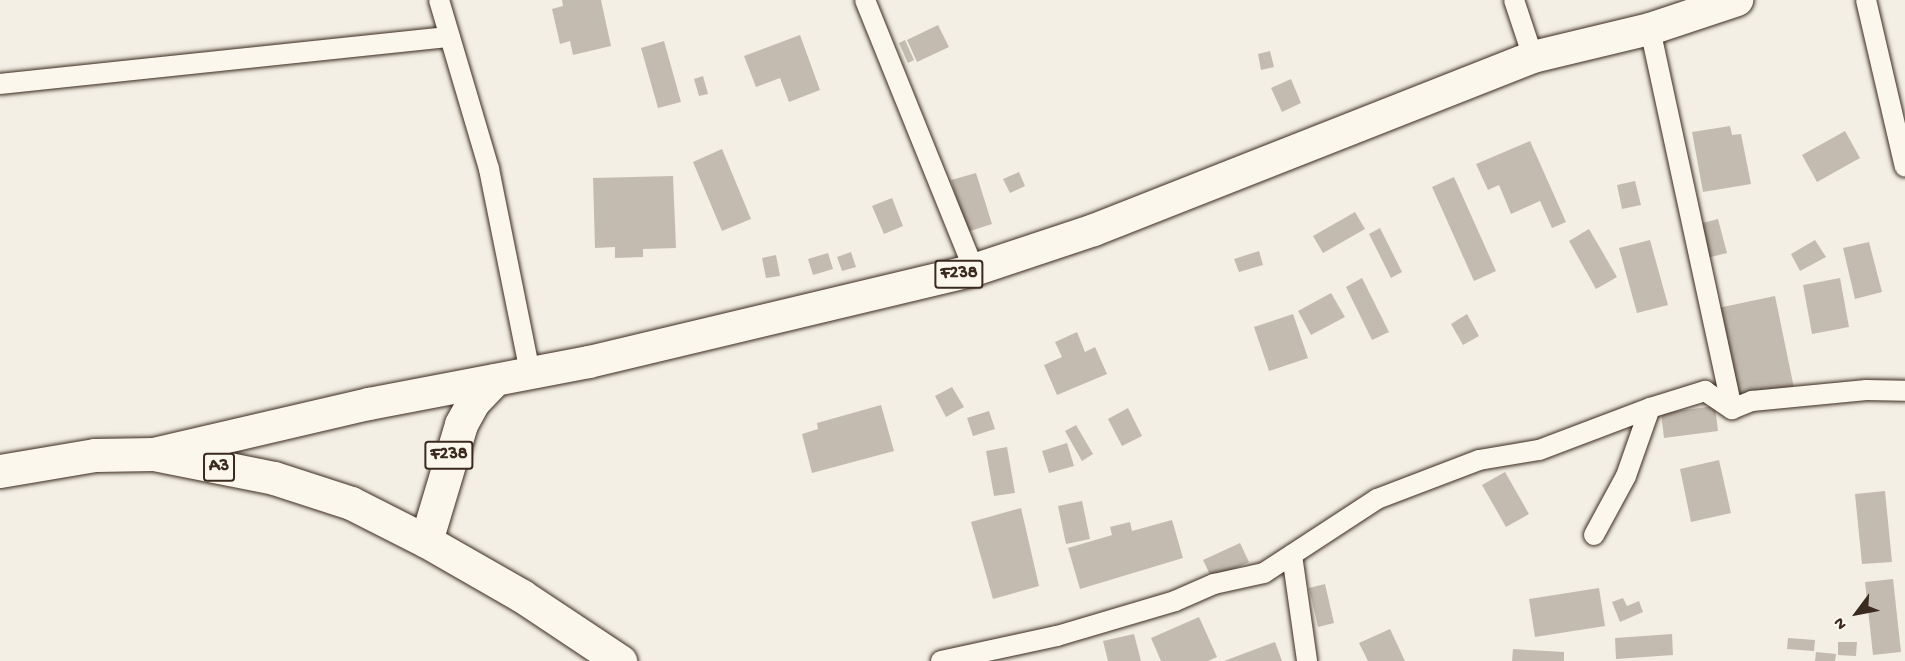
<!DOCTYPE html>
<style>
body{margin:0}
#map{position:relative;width:1905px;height:661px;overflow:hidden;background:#f3efe4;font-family:"Gochi Hand",sans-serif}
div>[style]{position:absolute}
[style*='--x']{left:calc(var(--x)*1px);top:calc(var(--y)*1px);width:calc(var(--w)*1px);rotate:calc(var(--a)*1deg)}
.building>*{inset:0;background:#c3bbb0}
.roads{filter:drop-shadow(0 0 2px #3b2a1e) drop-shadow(0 0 2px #3b2a1e)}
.minor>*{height:20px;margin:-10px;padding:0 10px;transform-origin:10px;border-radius:10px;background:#fbf7ec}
.primary>*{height:32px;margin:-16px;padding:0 16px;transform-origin:16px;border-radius:16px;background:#fbf7ec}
.trunk>*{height:33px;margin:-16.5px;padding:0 16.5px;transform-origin:16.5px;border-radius:16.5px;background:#fbf7ec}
span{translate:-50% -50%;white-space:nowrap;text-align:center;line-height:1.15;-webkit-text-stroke:4.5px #fbf7ec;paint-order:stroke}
.shield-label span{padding:2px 4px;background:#fbf7ec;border:2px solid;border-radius:4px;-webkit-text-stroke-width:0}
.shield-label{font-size:18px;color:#3b2a1e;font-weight:700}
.north{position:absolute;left:1827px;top:583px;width:60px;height:60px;-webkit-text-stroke:4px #fbf7ec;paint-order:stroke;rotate:238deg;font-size:16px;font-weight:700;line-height:24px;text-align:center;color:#3b2a1e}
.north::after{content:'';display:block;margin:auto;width:21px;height:27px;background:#3b2a1e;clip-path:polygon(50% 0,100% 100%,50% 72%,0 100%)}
</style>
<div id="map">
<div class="building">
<i style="clip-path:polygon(562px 0,601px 0,611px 46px,573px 55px,570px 41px,560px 44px,552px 9px,563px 6px)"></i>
<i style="clip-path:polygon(938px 25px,949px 47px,917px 62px,907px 40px)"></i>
<i style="clip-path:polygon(800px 35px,820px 90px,789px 102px,780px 78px,756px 87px,744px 56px)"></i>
<i style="clip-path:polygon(905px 40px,914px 60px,908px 63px,899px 43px)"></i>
<i style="clip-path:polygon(664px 41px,681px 102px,658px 108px,641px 48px)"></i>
<i style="clip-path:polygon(1270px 51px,1274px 67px,1261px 70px,1258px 54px)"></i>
<i style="clip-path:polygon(703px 76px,708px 94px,699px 96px,694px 79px)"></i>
<i style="clip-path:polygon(1291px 79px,1301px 103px,1282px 112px,1271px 88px)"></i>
<i style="clip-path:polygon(1730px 126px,1732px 135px,1741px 134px,1751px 184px,1703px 192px,1692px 132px)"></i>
<i style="clip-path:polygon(1845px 131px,1860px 158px,1817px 182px,1802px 155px)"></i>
<i style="clip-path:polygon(1530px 141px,1566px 222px,1552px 228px,1540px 201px,1511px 214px,1499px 185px,1488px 190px,1476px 164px)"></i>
<i style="clip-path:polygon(722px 149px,751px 219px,722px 231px,693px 162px)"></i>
<i style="clip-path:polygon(1019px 172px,1025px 186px,1010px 193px,1003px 179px)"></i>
<i style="clip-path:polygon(976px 173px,992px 224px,967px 232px,951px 180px)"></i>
<i style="clip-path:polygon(673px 176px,676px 248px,643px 249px,643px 257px,615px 258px,615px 247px,595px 248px,593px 178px)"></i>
<i style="clip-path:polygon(1454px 177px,1496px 271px,1474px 281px,1432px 187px)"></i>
<i style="clip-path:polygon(1635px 181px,1641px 205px,1622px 209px,1617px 185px)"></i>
<i style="clip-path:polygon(892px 198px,903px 226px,884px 234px,872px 206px)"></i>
<i style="clip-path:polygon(1355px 212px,1365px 229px,1323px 253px,1313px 236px)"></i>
<i style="clip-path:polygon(1718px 219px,1727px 253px,1707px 258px,1699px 224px)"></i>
<i style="clip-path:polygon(1380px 228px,1402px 272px,1391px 278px,1369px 234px)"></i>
<i style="clip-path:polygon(1589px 229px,1617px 277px,1596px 289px,1569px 241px)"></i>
<i style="clip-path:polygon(1650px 240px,1668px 305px,1637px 313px,1619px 248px)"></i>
<i style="clip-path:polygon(1815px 240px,1826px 257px,1800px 271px,1791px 254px)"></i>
<i style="clip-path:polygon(1869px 242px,1882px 292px,1855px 299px,1843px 248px)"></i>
<i style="clip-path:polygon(1259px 251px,1263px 265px,1239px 272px,1234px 259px)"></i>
<i style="clip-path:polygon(851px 252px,856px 267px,842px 271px,837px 257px)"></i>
<i style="clip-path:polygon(828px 253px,833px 269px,813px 275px,808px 259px)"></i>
<i style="clip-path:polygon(776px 255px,780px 276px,766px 278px,762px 258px)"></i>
<i style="clip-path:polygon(1362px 278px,1389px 332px,1372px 340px,1346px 287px)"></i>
<i style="clip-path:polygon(1840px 278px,1849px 327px,1812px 334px,1803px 285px)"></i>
<i style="clip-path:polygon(1331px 293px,1345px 317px,1311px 335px,1298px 311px)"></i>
<i style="clip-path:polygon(1775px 296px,1794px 388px,1739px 399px,1718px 308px)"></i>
<i style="clip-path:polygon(1293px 314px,1308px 358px,1269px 371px,1254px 327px)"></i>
<i style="clip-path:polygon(1467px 314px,1479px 336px,1463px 345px,1451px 324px)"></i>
<i style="clip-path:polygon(1077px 332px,1085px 352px,1095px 347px,1107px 374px,1057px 395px,1044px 365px,1062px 357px,1055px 342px)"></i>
<i style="clip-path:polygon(952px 387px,964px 407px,946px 417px,935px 396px)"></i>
<i style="clip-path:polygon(881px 405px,894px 451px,812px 473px,802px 434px,818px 429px,817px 423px)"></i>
<i style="clip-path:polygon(1715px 406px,1718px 431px,1664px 438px,1661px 413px)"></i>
<i style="clip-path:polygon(1128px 408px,1142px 436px,1122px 446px,1108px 419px)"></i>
<i style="clip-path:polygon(989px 411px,995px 429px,973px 436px,967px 418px)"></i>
<i style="clip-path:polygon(1076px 425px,1093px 454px,1082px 461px,1065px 431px)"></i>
<i style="clip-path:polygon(1067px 443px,1074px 466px,1049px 473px,1042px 451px)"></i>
<i style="clip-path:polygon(1007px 447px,1015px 493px,994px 496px,986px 451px)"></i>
<i style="clip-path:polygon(1719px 460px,1731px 513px,1691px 522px,1680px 469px)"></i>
<i style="clip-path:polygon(1505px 472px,1529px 514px,1506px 527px,1482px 485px)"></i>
<i style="clip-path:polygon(1885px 491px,1892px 562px,1862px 564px,1855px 494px)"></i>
<i style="clip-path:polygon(1082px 501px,1090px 539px,1066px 544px,1058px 506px)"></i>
<i style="clip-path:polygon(1021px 508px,1039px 586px,993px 599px,971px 522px)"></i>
<i style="clip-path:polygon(1172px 520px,1183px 558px,1080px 589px,1068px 548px,1112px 535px,1110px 527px,1130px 522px,1132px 531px)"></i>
<i style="clip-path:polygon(1240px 543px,1249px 562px,1212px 579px,1203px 560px)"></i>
<i style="clip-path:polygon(1893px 579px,1901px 652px,1873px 655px,1865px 582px)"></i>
<i style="clip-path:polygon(1325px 584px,1334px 623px,1318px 627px,1309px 588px)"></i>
<i style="clip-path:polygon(1599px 588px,1605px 626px,1535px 637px,1529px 599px)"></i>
<i style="clip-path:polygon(1623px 598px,1627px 606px,1639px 601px,1643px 612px,1620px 622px,1612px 602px)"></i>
<i style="clip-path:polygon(1199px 617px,1217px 657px,1208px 661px,1161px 661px,1151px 638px)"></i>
<i style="clip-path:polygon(1390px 629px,1405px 661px,1368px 661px,1359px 643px)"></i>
<i style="clip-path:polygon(1134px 634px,1141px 661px,1108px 661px,1103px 641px)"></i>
<i style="clip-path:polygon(1672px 634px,1673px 655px,1616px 659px,1615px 638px)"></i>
<i style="clip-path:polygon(1788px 638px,1815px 640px,1814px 651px,1787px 649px)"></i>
<i style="clip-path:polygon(1275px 642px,1282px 661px,1224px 661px)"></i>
<i style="clip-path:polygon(1838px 642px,1857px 642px,1856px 656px,1838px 655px)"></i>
<i style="clip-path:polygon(1513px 649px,1564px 652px,1564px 661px,1512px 661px)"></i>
<i style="clip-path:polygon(1816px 652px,1836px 654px,1835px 661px,1815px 661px)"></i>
</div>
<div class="roads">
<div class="minor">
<i style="--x:439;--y:0;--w:176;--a:73.5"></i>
<i style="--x:489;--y:169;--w:208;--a:78.6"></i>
<i style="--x:865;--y:0;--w:291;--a:68"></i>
<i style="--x:1514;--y:0;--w:60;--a:71.6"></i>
<i style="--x:1866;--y:0;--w:171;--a:76.9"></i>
<i style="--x:1650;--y:29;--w:389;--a:77.8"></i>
<i style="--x:0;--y:84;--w:452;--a:-6"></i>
<i style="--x:1594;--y:535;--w:67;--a:-61.5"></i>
<i style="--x:1626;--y:476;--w:72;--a:-70.6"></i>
<i style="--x:1650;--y:408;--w:58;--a:-17.2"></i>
<i style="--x:1705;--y:391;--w:32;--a:34"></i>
<i style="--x:1732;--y:409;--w:22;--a:-22"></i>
<i style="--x:1752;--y:401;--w:115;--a:-5.5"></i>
<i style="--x:1866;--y:390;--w:39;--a:1"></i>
<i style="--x:1292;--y:555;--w:107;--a:81.9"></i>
<i style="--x:941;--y:661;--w:119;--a:-12.2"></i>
<i style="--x:1057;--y:636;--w:123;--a:-16.5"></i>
<i style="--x:1175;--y:601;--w:43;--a:-23.6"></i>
<i style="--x:1214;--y:584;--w:51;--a:-12.4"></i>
<i style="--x:1264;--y:573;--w:135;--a:-33.2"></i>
<i style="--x:1377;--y:499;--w:109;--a:-20.9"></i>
<i style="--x:1479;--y:460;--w:61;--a:-9.5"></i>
<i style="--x:1539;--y:450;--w:119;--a:-20.7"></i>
</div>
<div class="primary">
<i style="--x:154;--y:454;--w:221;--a:-13.1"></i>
<i style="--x:369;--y:404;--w:224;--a:-10.8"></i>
<i style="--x:589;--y:362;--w:396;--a:-13.4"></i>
<i style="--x:974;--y:270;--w:126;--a:-18.4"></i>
<i style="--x:1094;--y:230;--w:472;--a:-21.5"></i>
<i style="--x:1533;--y:57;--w:120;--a:-13.5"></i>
<i style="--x:1650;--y:29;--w:92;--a:-18.4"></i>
</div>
<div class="trunk">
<i style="--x:0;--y:471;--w:96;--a:-9.6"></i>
<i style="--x:95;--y:455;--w:59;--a:-1"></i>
<i style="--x:154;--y:454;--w:122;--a:11.3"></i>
<i style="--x:274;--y:478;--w:81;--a:18"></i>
<i style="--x:351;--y:503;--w:84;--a:26.9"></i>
<i style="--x:426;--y:541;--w:111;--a:29.8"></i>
<i style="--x:522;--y:596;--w:118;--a:33.6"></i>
<i style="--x:426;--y:541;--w:122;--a:-73.3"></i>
<i style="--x:461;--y:424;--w:26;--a:-61"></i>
<i style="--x:474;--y:401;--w:29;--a:-46"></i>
</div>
</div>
<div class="shield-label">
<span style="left:959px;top:274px">F238</span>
<span style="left:449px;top:455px">F238</span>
<span style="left:219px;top:467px">A3</span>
</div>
<div class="north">N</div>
</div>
